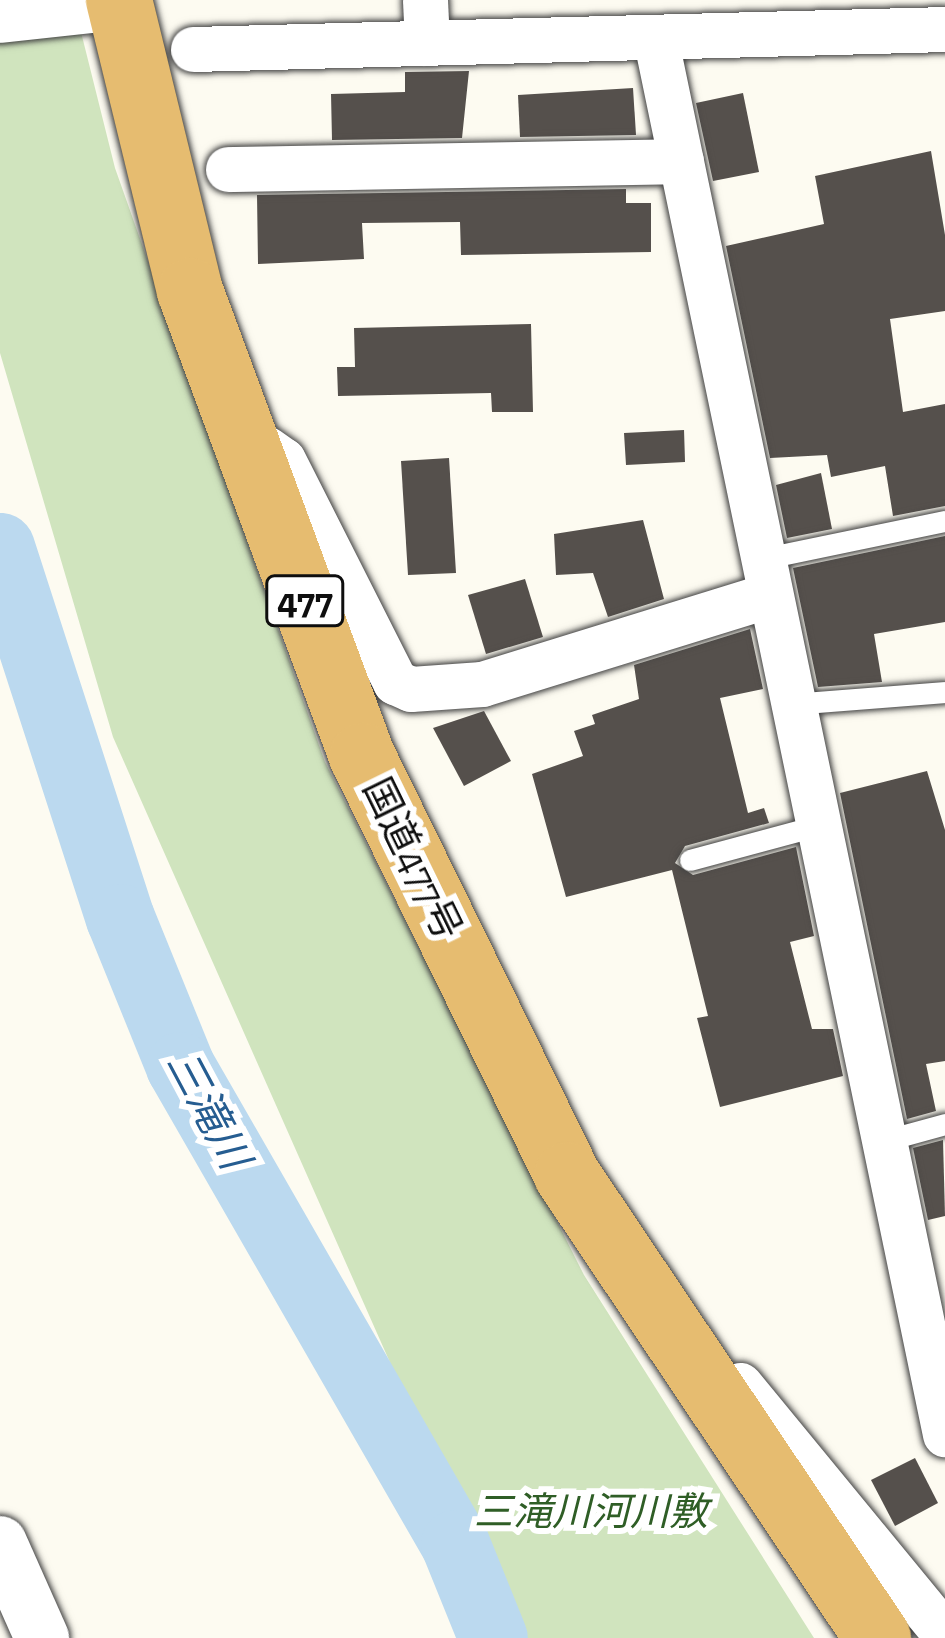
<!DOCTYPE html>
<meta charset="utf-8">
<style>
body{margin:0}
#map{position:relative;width:945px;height:1638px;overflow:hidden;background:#fdfbf1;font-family:"Zilla Slab","Noto Sans JP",serif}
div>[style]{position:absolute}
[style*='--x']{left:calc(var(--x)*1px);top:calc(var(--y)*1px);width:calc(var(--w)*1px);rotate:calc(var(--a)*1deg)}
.green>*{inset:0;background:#d0e4be}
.river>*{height:69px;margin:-34.5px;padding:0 34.5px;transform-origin:34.5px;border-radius:34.5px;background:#bbd9ef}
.building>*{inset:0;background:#55504c}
.roads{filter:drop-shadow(0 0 3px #414141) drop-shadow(0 0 3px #414141)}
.service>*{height:21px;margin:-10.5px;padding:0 10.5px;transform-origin:10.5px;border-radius:10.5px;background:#fff}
.minor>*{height:45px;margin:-22.5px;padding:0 22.5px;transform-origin:22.5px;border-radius:22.5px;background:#fff}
.tertiary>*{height:54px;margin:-27px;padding:0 27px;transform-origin:27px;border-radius:27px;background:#fff}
.trunk>*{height:66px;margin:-33px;padding:0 33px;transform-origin:33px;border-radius:33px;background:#e6bc70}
span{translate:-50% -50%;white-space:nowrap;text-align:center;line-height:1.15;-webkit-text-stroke:12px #fff;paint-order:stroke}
.shield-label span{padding:3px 9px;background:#fff;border:3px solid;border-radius:9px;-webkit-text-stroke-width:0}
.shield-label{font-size:36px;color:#0e0e0e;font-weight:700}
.street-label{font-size:39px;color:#0e0e0e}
.park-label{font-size:39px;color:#2f5e26;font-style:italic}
.water-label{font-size:42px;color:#265d91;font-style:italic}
</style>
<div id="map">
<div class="green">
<i style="clip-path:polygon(0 0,73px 0,115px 168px,325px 762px,584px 1275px,814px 1638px,512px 1638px,113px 737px,0 353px)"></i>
</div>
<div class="river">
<i style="--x:0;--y:547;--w:390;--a:72.1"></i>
<i style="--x:120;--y:918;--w:160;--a:67.9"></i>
<i style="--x:180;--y:1066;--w:551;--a:60.09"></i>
<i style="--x:455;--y:1544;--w:101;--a:68"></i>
</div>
<div class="building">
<i style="clip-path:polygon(469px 71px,462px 138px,332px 140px,331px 94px,405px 92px,405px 72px)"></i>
<i style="clip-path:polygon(633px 88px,636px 135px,520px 137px,518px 95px)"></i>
<i style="clip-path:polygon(743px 93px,759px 172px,713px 181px,696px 103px)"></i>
<i style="clip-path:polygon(931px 151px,945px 235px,945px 311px,890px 319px,903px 412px,945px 404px,945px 506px,893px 516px,885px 466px,831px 477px,827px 455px,770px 458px,726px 246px,824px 224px,815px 176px)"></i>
<i style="clip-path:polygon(626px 189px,626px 203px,651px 203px,651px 252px,461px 255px,460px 222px,362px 223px,364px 259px,258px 264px,257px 195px)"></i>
<i style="clip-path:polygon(531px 324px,533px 412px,492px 412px,491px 393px,338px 396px,337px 367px,355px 367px,354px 328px)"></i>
<i style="clip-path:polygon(684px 430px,685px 462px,626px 465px,624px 433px)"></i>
<i style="clip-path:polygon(449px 458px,456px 573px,408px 575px,401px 461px)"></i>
<i style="clip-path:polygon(821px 473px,832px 529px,787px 538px,776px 485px)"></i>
<i style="clip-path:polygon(643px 520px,664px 599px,608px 617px,593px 573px,556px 575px,554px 534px)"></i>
<i style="clip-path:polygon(945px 536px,945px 622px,874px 634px,882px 682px,818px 687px,793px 568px)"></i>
<i style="clip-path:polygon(525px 579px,543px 637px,486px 654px,468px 595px)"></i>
<i style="clip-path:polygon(750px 629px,763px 689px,720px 698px,748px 813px,764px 808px,769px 823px,685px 846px,675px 863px,693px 875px,796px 847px,814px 936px,790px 942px,812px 1029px,833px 1029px,843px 1076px,720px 1107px,697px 1018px,708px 1016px,672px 870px,566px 897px,532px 774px,583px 756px,574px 731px,595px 724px,592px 715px,639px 699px,634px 665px)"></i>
<i style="clip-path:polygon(484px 711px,511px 761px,464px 786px,433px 728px)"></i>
<i style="clip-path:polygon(927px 771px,945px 830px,945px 1061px,926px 1064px,936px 1111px,907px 1119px,840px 793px)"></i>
<i style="clip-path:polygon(943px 1140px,945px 1216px,928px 1220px,913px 1148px)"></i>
<i style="clip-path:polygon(915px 1458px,938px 1503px,895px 1526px,871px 1480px)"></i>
</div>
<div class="roads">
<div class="service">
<i style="--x:761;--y:559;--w:188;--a:-11.7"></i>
<i style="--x:792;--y:704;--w:153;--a:-4.5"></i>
<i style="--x:690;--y:860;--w:131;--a:-15.1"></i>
<i style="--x:883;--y:1141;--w:64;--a:-15.3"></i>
</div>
<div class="minor">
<i style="--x:425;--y:0;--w:43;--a:87.3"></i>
<i style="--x:656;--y:41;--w:1423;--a:78.28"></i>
<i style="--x:193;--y:49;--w:752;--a:-1.52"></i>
<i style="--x:228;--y:169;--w:453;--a:-1"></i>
<i style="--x:267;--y:449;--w:19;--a:35"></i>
<i style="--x:283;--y:460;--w:249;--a:63.2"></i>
<i style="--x:395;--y:682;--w:17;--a:24"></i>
<i style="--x:411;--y:689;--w:71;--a:-4"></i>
<i style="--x:482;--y:684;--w:300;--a:-17.2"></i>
<i style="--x:740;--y:1385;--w:323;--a:50.6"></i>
</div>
<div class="tertiary">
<i style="--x:0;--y:16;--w:121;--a:-6.2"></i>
<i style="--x:0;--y:1543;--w:104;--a:66.1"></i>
</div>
<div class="trunk">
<i style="--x:119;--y:0;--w:300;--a:76.3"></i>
<i style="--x:190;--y:291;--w:496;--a:69.7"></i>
<i style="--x:362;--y:756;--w:466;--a:63.9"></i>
<i style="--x:567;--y:1175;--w:558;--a:56.11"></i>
</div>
</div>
<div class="shield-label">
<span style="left:305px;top:601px">477</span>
</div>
<div class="street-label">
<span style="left:412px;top:859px;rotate:64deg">国道477号</span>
</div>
<div class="park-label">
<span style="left:591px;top:1512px">三滝川河川敷</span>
</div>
<div class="water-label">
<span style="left:208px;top:1110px;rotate:62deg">三滝川</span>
</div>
</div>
